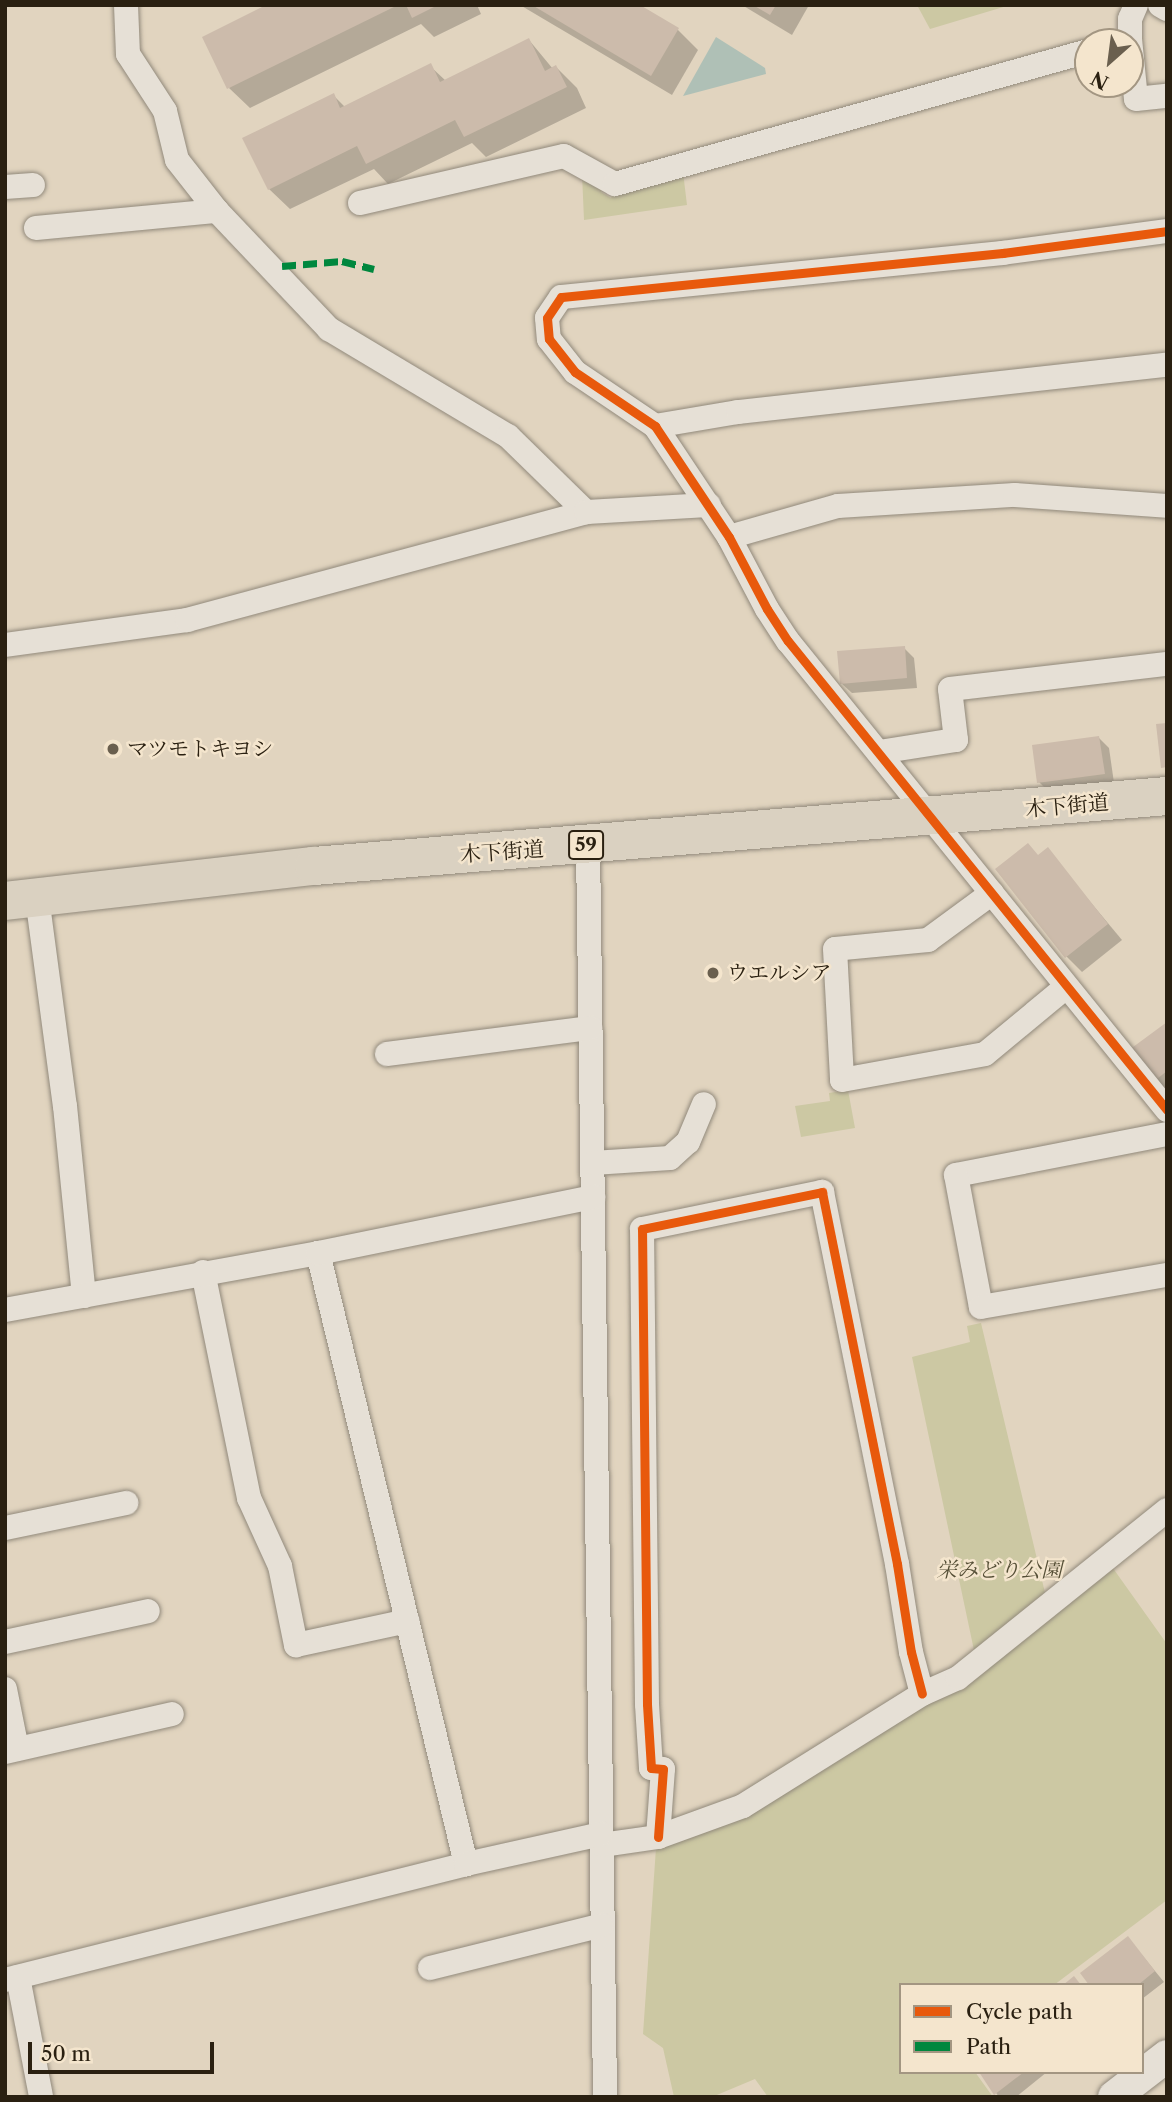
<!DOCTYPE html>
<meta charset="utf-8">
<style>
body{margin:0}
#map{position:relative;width:1172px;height:2102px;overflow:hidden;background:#e1d4bf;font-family:"Libre Caslon Text","Noto Serif JP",serif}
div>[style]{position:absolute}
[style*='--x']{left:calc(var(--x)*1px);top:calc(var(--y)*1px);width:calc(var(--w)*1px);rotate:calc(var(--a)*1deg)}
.green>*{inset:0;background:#ccc8a3}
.water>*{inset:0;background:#afc0b6}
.shadow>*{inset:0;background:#0003}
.building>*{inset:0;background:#ccbbab}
.roads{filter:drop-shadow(0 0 2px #91897b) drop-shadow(0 0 2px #91897b)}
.minor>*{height:24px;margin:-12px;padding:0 12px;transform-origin:12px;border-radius:12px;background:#e6e0d6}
.tertiary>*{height:32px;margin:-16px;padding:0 16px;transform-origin:16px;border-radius:16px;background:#e6e0d6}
.primary>*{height:38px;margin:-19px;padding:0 19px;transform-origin:19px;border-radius:19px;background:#dad1c1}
.quiet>*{height:7px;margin-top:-3.5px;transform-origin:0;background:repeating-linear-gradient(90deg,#00873e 0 14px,transparent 0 21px)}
.cycleway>*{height:9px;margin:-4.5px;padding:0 4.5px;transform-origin:4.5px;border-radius:4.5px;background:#e8590c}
.dots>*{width:19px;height:19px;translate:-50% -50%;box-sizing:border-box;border:4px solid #f4e5cd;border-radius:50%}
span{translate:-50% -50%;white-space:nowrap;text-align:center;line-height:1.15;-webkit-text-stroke:5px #f4e5cd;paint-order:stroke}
.shield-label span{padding:2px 5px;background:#f4e5cd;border:2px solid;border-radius:5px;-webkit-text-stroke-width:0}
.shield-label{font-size:19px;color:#2a2011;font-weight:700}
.poi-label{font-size:21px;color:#2a2011}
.left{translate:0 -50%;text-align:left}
.street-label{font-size:21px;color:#2a2011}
.park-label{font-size:21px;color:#554f36;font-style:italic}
.frame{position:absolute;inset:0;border:7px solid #2a2011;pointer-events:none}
.legend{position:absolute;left:899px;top:1983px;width:245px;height:91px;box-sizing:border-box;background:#f4e5cd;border:2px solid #a39682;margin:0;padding:9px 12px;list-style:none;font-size:21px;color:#2a2011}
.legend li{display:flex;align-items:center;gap:14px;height:35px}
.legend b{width:35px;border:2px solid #a39682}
.north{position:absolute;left:1074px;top:28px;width:70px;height:70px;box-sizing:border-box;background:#f4e5cd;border:2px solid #a39682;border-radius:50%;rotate:208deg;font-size:19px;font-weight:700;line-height:28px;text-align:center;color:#2a2011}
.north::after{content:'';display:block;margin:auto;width:24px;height:32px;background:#6a5f4e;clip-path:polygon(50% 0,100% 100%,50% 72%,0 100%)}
.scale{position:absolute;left:28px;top:2042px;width:186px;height:32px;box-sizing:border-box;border:4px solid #2a2011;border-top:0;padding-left:9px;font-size:21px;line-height:24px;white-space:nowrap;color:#2a2011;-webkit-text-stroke:5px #f4e5cd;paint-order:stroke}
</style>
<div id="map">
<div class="green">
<i style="clip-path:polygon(917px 5px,1010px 5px,930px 29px)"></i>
<i style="clip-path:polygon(683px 172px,687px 205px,584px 220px,582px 174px,604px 186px,601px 192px,611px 198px,615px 191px)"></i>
<i style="clip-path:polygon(848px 1090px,855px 1128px,801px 1137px,795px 1106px,830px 1101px,829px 1093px)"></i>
<i style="clip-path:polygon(981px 1323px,1046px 1597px,975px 1655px,912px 1357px,970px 1342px,967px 1326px)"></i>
<i style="clip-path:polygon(1110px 1564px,1167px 1644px,1167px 1900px,1054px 1985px,901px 1985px,901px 2072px,975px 2072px,993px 2097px,768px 2097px,755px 2079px,712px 2097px,674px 2097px,663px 2048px,643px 2034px,656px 1848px,747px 1812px)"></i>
</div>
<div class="water">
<i style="clip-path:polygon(716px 37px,765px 68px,766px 74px,683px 96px)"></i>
</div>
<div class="shadow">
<i style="clip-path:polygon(270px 5px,477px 5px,481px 14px,434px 37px,421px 24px,250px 108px,229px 88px)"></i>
<i style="clip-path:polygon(520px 5px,636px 5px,678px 30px,698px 50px,672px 95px)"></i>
<i style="clip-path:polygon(742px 5px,809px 5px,792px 35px)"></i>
<i style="clip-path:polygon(529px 40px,553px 69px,556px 67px,577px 88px,586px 108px,486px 157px,472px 143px,388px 184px,374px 169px,290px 209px,269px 189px,333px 95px,345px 107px,430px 66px,446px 81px)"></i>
<i style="clip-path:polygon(904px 648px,914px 658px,917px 688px,852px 693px,841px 683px)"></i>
<i style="clip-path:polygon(1099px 738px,1109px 748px,1114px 783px,1049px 792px,1039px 782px)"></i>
<i style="clip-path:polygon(1047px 850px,1122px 940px,1082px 972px,1066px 956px,1039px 856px)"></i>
<i style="clip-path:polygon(1167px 1024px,1167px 1093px,1132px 1051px)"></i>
<i style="clip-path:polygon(1128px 1938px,1164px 1982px,1142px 1999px,1142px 1985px,1091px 1985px)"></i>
<i style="clip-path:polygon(981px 2072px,1047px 2072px,1016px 2097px,999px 2097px)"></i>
</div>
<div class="building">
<i style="clip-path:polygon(266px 5px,398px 5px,227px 89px,202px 37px)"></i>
<i style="clip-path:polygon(406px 5px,438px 5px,412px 18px)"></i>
<i style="clip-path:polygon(532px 5px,640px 5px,679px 28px,651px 76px)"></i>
<i style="clip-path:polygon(753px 5px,776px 5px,770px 15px)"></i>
<i style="clip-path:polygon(529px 38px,545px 71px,556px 65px,567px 87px,464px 137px,455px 120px,366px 164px,357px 146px,268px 190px,242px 138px,334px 93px,340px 108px,431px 63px,440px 82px)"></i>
<i style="clip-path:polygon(905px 646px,907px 678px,840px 684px,837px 651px)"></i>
<i style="clip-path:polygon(1167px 723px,1167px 767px,1161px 768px,1156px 724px)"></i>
<i style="clip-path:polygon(1099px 736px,1105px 774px,1037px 783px,1032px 745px)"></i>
<i style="clip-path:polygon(1028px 843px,1038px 855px,1048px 847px,1108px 924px,1065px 958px,995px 869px)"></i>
<i style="clip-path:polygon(1167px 1022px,1167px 1071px,1153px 1082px,1129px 1050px)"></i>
<i style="clip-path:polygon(1128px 1936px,1155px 1971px,1138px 1985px,1089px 1985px,1080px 1973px)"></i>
<i style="clip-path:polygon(1074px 1976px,1081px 1985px,1063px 1985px)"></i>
<i style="clip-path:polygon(979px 2072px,1024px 2072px,994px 2095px)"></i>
</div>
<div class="roads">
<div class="minor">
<i style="--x:126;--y:5;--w:49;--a:87.7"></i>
<i style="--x:128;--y:54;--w:68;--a:57"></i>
<i style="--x:165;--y:111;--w:50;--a:76.2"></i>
<i style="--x:177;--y:160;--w:65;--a:51.9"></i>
<i style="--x:217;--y:211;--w:163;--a:46.5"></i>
<i style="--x:329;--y:329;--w:209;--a:30.9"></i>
<i style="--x:508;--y:436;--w:109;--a:44.3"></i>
<i style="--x:1136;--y:5;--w:15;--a:113"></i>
<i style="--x:1130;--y:19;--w:20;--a:90"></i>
<i style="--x:1130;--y:39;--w:60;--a:84.3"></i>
<i style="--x:1136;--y:99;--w:31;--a:-6"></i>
<i style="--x:1160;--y:5;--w:8;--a:30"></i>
<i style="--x:5;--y:187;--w:28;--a:-4"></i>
<i style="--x:360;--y:203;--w:209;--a:-13"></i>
<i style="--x:564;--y:156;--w:58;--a:28.8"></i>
<i style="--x:615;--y:184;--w:491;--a:-15.7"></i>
<i style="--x:36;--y:228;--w:182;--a:-5.4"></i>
<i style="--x:1167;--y:231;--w:165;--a:172.4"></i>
<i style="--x:1003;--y:253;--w:444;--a:174.3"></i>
<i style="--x:561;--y:297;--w:25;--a:124"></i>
<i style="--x:547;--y:318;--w:21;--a:85"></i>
<i style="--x:549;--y:339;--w:42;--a:51.8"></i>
<i style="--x:575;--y:372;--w:97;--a:34"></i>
<i style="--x:655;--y:426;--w:133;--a:56.3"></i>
<i style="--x:729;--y:537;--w:81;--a:62.2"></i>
<i style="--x:767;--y:609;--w:38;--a:57"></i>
<i style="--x:788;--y:641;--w:603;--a:51.06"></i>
<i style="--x:655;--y:426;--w:84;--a:-9.6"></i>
<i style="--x:738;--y:412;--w:432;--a:-6.3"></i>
<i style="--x:729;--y:537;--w:113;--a:-15.9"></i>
<i style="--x:838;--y:506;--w:177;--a:-3.6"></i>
<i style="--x:1015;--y:495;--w:152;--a:4.1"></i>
<i style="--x:5;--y:645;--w:184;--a:-7.8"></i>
<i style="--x:187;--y:620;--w:413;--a:-15.1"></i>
<i style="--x:586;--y:512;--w:123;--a:-3.3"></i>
<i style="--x:879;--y:752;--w:78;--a:-8.9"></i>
<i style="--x:956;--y:740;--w:51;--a:-96.7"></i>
<i style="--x:950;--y:689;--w:218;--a:-6.6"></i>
<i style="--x:588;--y:845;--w:1252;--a:89.22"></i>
<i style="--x:992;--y:893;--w:79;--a:143.7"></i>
<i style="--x:928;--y:940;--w:93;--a:174.5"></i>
<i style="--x:835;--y:949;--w:131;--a:86.9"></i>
<i style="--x:842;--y:1080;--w:145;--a:-10.3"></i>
<i style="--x:985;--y:1054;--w:105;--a:-39.6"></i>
<i style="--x:37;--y:897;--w:211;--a:82.4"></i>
<i style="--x:65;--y:1106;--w:191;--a:84.3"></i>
<i style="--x:387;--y:1054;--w:205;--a:-7.3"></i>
<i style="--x:1167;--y:1134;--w:215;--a:169"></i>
<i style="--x:956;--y:1175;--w:134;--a:79.3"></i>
<i style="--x:981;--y:1307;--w:189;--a:-9.8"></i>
<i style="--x:593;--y:1163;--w:77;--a:-3.7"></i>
<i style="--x:670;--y:1158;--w:24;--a:-42"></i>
<i style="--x:688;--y:1142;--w:41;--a:-67.2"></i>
<i style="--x:318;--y:1253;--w:629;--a:76.38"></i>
<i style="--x:203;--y:1272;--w:231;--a:78.5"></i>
<i style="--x:249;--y:1498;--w:75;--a:65.5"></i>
<i style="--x:280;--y:1566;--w:81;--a:78.6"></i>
<i style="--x:296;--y:1645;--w:114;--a:-12.2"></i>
<i style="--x:5;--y:1310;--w:318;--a:-10.3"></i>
<i style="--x:318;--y:1253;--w:281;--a:-11.5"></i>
<i style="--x:5;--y:1528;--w:124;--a:-11.7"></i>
<i style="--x:5;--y:1642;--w:146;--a:-12.2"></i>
<i style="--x:5;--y:1689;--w:61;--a:78.7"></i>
<i style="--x:5;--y:1752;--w:171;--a:-12.8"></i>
<i style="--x:658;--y:1837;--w:68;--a:-85.8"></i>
<i style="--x:663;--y:1769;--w:12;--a:-175"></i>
<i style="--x:651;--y:1768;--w:64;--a:-93.6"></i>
<i style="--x:647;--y:1704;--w:475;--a:-90.6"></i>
<i style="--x:642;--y:1229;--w:184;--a:-11.6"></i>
<i style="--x:822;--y:1192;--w:379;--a:78.6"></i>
<i style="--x:897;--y:1564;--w:89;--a:81"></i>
<i style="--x:911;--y:1652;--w:43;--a:75.3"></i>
<i style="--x:602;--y:1845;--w:57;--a:-8.1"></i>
<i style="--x:658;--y:1837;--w:90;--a:-20"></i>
<i style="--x:743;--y:1806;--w:211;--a:-32"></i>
<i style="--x:922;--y:1694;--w:39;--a:-24"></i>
<i style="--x:958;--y:1678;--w:268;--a:-38.8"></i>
<i style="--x:430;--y:1968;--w:177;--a:-14"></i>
<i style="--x:18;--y:1977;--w:122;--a:79.1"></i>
<i style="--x:5;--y:1980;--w:475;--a:-14.1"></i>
<i style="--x:466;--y:1864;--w:138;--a:-12.5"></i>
</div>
<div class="tertiary">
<i style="--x:1114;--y:2097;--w:67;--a:-37.7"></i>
</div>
<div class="primary">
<i style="--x:5;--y:901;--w:311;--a:-6.5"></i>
<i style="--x:314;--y:866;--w:856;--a:-4.69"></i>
</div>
</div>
<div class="quiet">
<i style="--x:282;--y:266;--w:60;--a:-4.8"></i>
<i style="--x:342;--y:261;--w:33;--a:14"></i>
</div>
<div class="cycleway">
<i style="--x:1167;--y:231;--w:165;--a:172.4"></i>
<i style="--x:1003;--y:253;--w:444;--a:174.3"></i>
<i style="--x:561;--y:297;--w:25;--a:124"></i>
<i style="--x:547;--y:318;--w:21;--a:85"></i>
<i style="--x:549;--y:339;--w:42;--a:51.8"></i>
<i style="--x:575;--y:372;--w:97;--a:34"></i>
<i style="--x:655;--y:426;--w:133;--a:56.3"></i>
<i style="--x:729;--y:537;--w:81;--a:62.2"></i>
<i style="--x:767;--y:609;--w:38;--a:57"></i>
<i style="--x:788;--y:641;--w:603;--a:51.06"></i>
<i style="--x:658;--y:1837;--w:68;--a:-85.8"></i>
<i style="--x:663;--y:1769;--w:12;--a:-175"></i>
<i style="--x:651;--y:1768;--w:64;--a:-93.6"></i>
<i style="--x:647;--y:1704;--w:475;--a:-90.6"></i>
<i style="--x:642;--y:1229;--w:184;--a:-11.6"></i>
<i style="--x:822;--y:1192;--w:379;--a:78.6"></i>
<i style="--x:897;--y:1564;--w:89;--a:81"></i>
<i style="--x:911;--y:1652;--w:43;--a:75.3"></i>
</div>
<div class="dots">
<i style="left:113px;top:749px;background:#6a5f4e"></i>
<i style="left:713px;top:973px;background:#6a5f4e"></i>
</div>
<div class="shield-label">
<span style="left:586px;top:845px">59</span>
</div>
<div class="poi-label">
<span class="left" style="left:127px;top:749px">マツモトキヨシ</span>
<span class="left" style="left:727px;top:973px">ウエルシア</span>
</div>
<div class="street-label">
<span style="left:1067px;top:806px;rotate:-5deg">木下街道</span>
<span style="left:502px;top:852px;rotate:-4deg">木下街道</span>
</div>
<div class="park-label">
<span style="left:999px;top:1570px">栄みどり公園</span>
</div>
<div class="frame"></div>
<ul class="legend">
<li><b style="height:9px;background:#e8590c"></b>Cycle path</li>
<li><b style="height:9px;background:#00873e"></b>Path</li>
</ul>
<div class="north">N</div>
<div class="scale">50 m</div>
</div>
